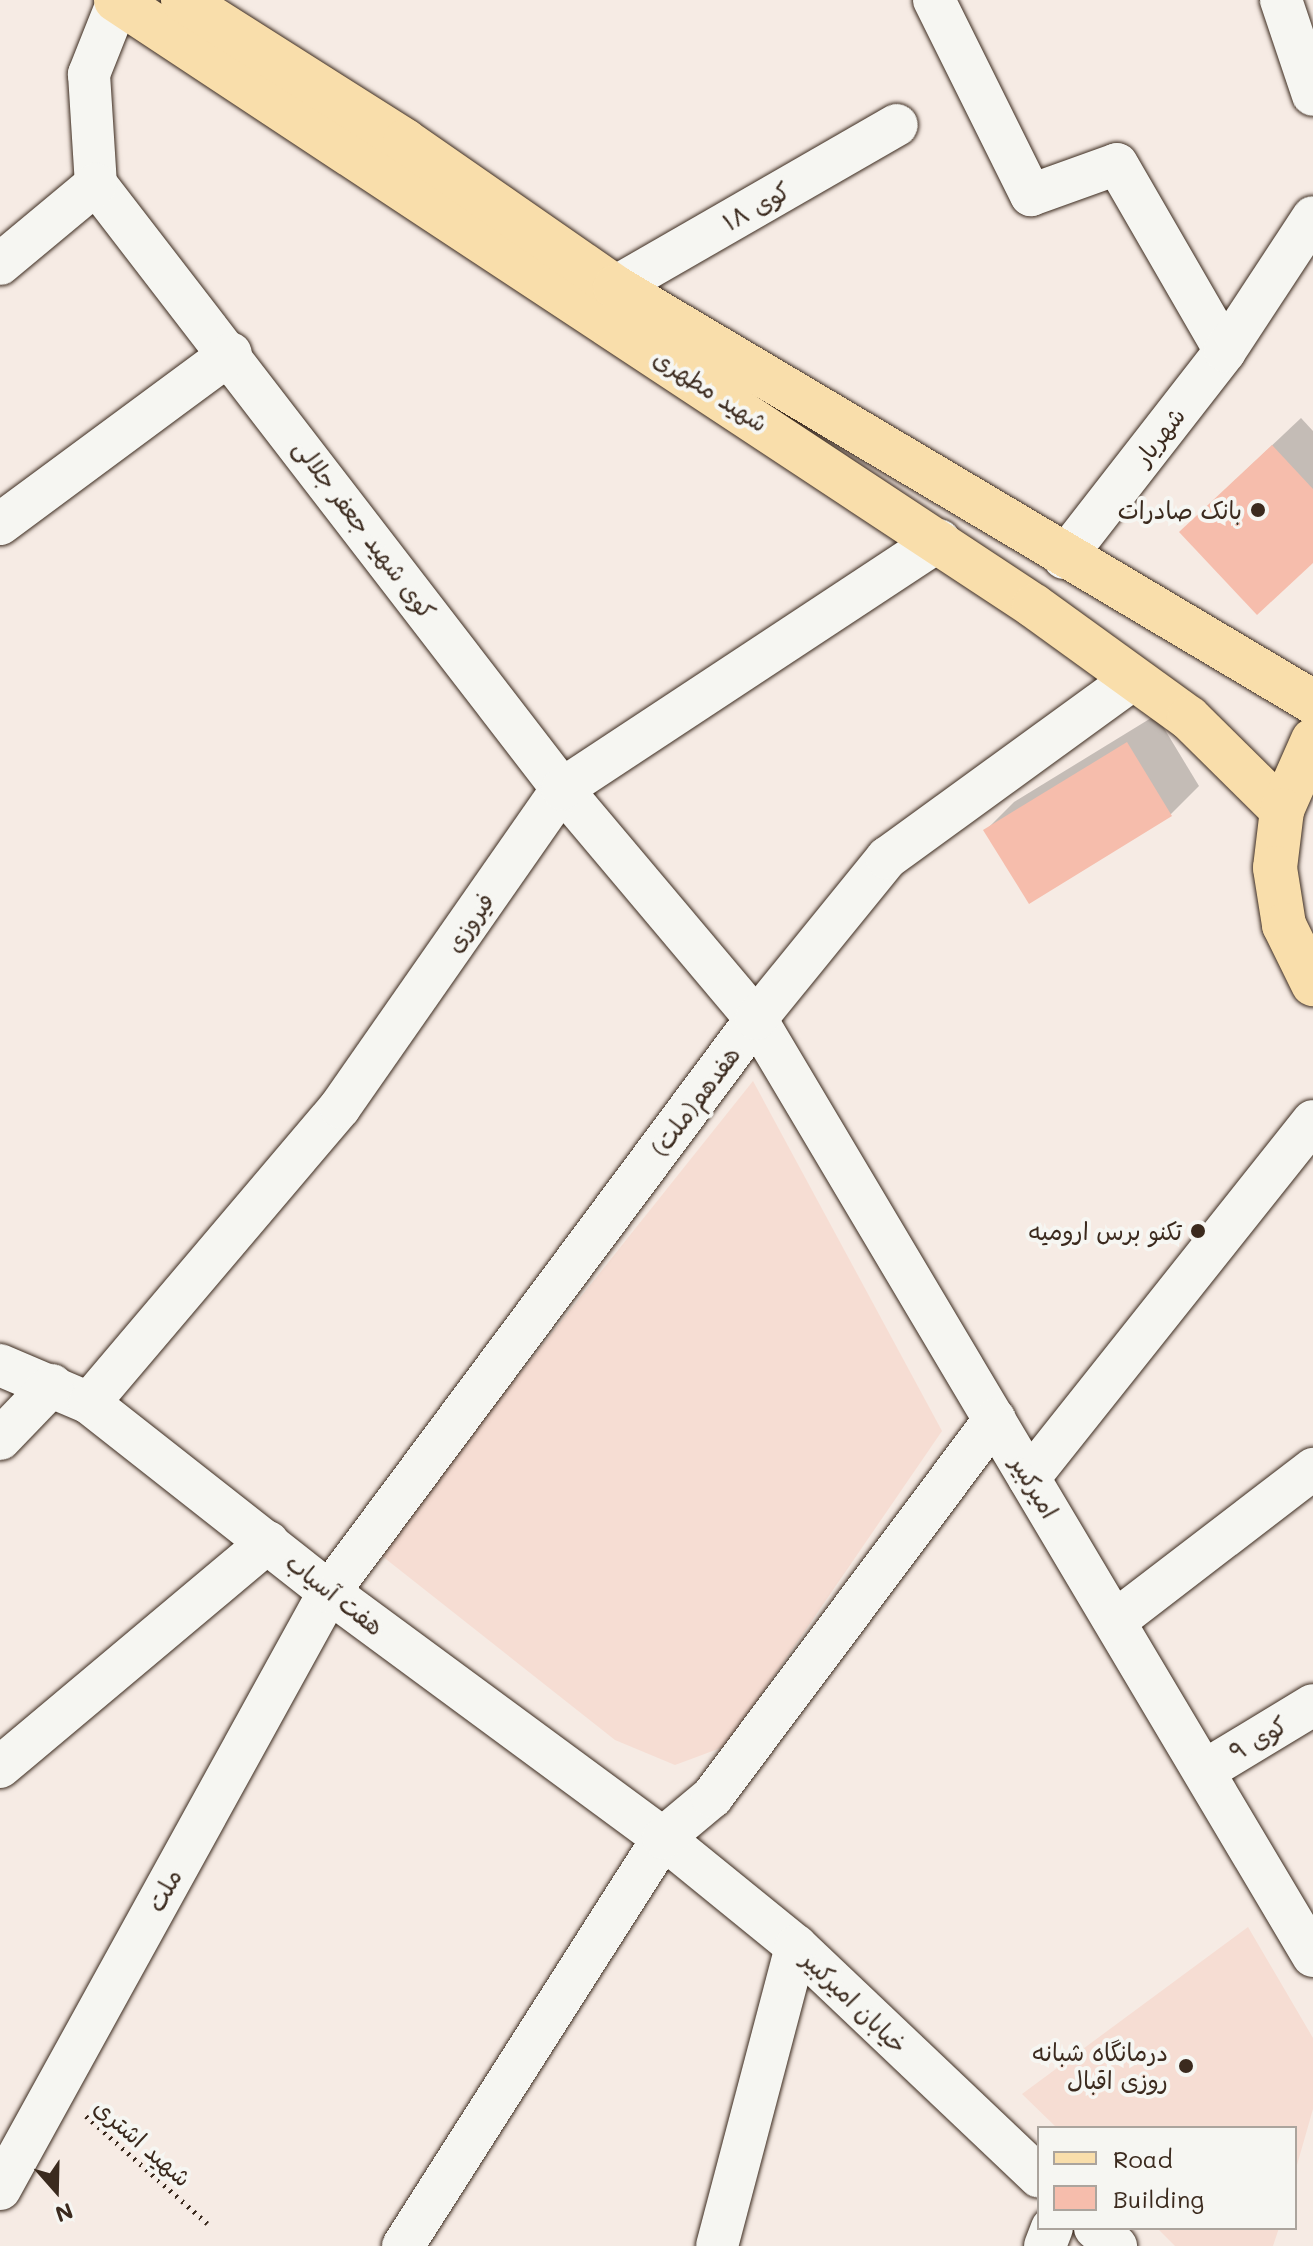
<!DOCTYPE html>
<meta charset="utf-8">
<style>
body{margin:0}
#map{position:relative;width:1313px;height:2246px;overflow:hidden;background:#f6ebe4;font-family:Mali,"Playpen Sans Arabic",sans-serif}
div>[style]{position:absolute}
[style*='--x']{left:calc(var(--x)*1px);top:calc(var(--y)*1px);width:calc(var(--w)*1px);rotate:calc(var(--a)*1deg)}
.built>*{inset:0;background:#f6ddd3}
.shadow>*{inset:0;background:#0003}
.building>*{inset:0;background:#f6bdac}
.path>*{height:5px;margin-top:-2.5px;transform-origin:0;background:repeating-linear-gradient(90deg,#3b2a1e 0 2px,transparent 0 8px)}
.roads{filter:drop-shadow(0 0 2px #3b2a1e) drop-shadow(0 0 2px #3b2a1e)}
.minor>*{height:42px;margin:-21px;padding:0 21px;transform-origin:21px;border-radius:21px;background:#f6f6f2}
.major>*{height:44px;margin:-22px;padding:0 22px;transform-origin:22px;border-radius:22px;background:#f9deab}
.dots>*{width:22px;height:22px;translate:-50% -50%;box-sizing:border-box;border:4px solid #f6f6f2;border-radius:50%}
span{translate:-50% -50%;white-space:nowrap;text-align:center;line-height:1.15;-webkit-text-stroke:8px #f6f6f2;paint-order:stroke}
.street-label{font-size:24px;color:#3b2a1e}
.poi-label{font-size:24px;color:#3b2a1e}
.right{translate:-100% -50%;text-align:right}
.legend{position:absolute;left:1037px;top:2126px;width:260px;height:104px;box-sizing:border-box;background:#f6f6f2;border:2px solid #aba49d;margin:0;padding:10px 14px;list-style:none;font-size:24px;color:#3b2a1e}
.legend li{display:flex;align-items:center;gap:16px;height:40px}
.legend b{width:40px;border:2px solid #aba49d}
.north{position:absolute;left:16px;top:2150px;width:80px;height:80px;-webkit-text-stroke:6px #f6f6f2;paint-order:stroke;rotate:160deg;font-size:22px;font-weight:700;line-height:32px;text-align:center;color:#3b2a1e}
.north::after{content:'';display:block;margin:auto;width:28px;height:36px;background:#3b2a1e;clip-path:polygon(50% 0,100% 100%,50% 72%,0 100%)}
</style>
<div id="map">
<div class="built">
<i style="clip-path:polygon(753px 1081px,942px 1431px,726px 1746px,675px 1765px,615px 1740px,377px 1552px)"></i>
<i style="clip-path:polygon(1248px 1927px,1313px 2038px,1313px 2109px,1295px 2172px,1295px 2128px,1057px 2128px,1022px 2094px)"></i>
<i style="clip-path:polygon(1157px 2228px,1279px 2228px,1273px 2246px,1175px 2246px)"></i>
</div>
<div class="shadow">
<i style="clip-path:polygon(1301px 418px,1313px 431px,1313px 560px,1210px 504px)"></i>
<i style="clip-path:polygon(1156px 715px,1199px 786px,1171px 814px,1030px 901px,986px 830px,1014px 802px)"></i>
</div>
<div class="building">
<i style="clip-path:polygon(1272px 445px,1313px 489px,1313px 563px,1257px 615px,1179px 532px)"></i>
<i style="clip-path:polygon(1127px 742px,1172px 816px,1029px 904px,983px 830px)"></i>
</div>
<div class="path">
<i style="--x:86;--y:2116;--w:162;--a:41.5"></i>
</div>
<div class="roads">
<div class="minor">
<i style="--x:934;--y:0;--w:218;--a:63.6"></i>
<i style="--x:1031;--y:195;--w:91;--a:-19.8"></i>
<i style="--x:1117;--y:164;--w:216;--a:60"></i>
<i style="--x:1281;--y:0;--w:100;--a:71.4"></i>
<i style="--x:118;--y:1;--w:79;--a:111.7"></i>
<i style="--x:89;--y:74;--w:110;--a:86.4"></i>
<i style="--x:96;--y:184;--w:764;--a:52.39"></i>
<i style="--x:562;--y:789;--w:301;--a:49.9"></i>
<i style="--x:756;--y:1019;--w:1090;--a:59.27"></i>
<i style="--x:0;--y:264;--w:125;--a:-39.8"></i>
<i style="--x:615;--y:287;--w:325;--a:-29.9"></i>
<i style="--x:0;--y:524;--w:287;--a:-36.5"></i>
<i style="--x:1064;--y:558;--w:262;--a:-52.1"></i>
<i style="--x:1225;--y:351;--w:160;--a:-56.7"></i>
<i style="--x:0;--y:1365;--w:97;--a:23.1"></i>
<i style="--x:89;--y:1403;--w:305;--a:38.2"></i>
<i style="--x:329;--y:1592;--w:415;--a:36.4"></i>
<i style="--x:663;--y:1838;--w:171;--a:39.1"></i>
<i style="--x:796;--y:1946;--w:335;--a:43.5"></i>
<i style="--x:89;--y:1403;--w:388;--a:-49.7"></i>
<i style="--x:340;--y:1107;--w:388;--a:-55.1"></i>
<i style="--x:562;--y:789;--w:452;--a:-33.4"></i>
<i style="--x:0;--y:1439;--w:75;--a:-46.1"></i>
<i style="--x:1029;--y:1478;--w:456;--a:-51.5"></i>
<i style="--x:1115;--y:1621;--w:250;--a:-37.5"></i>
<i style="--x:0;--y:1767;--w:350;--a:-40"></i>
<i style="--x:1204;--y:1771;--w:127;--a:-31.2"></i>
<i style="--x:0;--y:2189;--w:682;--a:-61.14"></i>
<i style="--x:329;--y:1592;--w:715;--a:-53.31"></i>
<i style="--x:756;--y:1019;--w:208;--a:-50.9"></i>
<i style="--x:887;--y:858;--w:303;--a:-36"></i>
<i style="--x:1095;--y:2228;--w:28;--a:41"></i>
<i style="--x:403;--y:2246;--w:484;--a:-57.5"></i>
<i style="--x:663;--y:1838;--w:64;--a:-39.9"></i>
<i style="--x:712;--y:1797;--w:472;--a:-53.2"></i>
<i style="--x:717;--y:2246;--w:310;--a:-75.2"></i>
<i style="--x:1045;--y:2246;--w:19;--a:-69"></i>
</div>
<div class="major">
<i style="--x:116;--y:0;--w:1100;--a:33.43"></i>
<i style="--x:1034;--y:606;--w:191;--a:35.9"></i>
<i style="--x:1189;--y:718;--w:131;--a:44.7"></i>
<i style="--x:183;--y:0;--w:263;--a:32.4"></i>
<i style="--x:405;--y:141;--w:256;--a:34.8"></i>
<i style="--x:615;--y:287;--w:812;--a:30.73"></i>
<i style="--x:1313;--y:740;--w:77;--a:113.9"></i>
<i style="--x:1282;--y:810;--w:58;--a:96.9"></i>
<i style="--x:1275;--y:868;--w:58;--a:81"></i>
<i style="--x:1284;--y:925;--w:66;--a:63.8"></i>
</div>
</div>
<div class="dots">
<i style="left:1258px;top:510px;background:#3b2a1e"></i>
<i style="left:1198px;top:1231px;background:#3b2a1e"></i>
<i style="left:1186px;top:2066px;background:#3b2a1e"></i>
</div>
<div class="street-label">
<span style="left:756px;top:206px;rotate:-30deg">کوی ۱۸</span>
<span style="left:711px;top:390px;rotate:33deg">شهید مطهری</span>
<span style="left:1159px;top:436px;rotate:-52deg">شهریار</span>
<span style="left:365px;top:529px;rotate:53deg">کوی شهید جعفر جلالی</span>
<span style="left:469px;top:922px;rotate:-55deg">فیروزی</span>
<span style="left:695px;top:1101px;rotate:-53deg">هفدهم(ملت)</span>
<span style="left:1035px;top:1487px;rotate:59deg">امیرکبیر</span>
<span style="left:335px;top:1594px;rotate:38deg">هفت آسیاب</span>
<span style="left:1258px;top:1738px;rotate:-31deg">کوی ۹</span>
<span style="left:164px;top:1890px;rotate:-61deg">ملت</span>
<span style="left:855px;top:2002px;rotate:44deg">خیابان امیرکبیر</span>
<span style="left:143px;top:2142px;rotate:41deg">شهید اشتری</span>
</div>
<div class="poi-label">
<span class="right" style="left:1242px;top:510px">بانک صادرات</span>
<span class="right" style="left:1182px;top:1231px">تکنو برس ارومیه</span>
<span class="right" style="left:1168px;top:2066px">درمانگاه شبانه<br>روزی اقبال</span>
</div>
<ul class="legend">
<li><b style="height:10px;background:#f9deab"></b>Road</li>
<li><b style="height:22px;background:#f6bdac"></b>Building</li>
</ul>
<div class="north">N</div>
</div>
